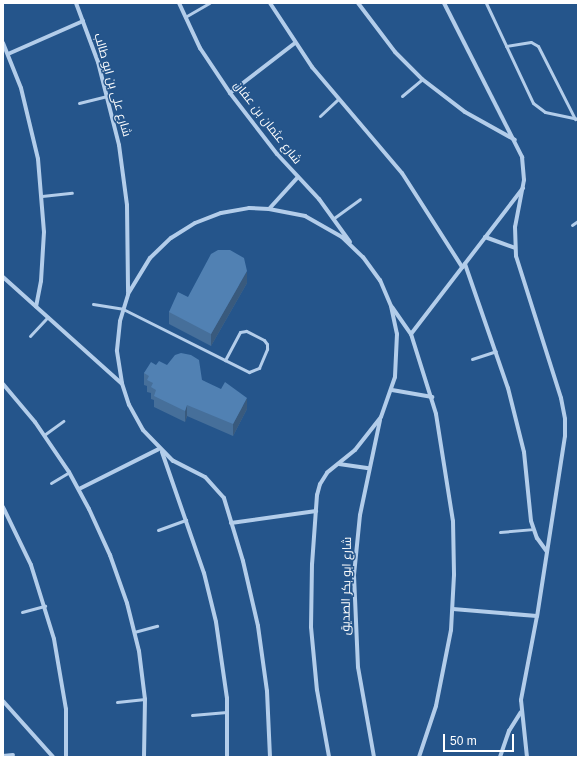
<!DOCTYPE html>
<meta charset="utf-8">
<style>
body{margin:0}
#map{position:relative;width:581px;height:760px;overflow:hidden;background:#25558b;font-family:Arial,Cairo,sans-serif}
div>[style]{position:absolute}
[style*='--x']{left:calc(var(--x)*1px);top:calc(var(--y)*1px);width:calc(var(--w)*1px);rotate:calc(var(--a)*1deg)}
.lane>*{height:3px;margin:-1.5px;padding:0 1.5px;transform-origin:1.5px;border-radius:1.5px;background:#b3cdea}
.street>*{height:4px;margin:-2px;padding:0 2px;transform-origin:2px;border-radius:2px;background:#b3cdea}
.wall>*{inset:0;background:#466f9a}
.shaded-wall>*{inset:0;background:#395a7d}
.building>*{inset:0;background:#5181b3}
span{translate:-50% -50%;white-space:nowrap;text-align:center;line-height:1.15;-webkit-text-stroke:3px #25558b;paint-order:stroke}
.street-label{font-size:12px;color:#fff}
.frame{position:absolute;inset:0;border:4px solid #fff;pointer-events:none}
.scale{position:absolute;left:443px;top:734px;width:71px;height:18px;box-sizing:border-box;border:2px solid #fff;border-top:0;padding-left:5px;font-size:12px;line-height:14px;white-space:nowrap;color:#fff;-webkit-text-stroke:3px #25558b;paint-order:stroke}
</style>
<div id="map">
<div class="lane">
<i style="--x:486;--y:3;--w:110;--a:64.8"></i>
<i style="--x:533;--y:103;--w:15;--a:37"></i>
<i style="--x:545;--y:112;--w:34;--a:12"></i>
<i style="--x:185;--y:17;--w:28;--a:-30"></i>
<i style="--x:506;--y:46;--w:25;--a:-9"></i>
<i style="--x:531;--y:42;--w:8;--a:30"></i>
<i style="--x:538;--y:46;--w:82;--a:63.1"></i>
<i style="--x:402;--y:96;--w:26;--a:-40"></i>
<i style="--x:79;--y:103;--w:29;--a:-14"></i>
<i style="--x:320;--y:116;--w:25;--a:-43"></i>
<i style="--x:42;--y:196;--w:30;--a:-6"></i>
<i style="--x:334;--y:218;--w:32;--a:-36"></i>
<i style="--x:572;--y:225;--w:7;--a:-34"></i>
<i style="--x:93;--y:304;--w:30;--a:9"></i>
<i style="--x:123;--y:309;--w:141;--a:26.6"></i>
<i style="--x:249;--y:372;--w:11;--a:-22"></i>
<i style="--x:259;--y:368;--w:21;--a:-67"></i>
<i style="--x:267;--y:349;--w:5;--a:-90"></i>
<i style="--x:267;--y:344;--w:5;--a:-127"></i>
<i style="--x:264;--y:340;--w:20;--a:-153"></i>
<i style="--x:246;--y:331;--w:6;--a:171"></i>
<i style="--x:240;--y:332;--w:32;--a:118"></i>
<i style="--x:30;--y:336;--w:26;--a:-47"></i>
<i style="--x:472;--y:359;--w:25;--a:-18"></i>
<i style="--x:44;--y:435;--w:24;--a:-36"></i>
<i style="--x:51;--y:483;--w:21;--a:-31"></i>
<i style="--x:158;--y:530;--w:30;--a:-20"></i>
<i style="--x:500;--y:532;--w:33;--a:-5"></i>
<i style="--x:22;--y:612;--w:24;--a:-15"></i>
<i style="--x:134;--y:632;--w:24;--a:-15"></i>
<i style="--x:117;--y:702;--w:28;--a:-6"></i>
<i style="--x:192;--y:715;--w:35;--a:-5"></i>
</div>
<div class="street">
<i style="--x:76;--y:3;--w:63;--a:69.6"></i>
<i style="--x:98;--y:62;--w:86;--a:75.8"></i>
<i style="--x:119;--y:145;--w:61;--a:82.4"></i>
<i style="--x:127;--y:205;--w:87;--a:89.3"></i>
<i style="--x:179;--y:3;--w:50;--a:65"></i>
<i style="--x:200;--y:48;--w:54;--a:56.3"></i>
<i style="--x:230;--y:93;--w:77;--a:52.4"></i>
<i style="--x:277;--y:154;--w:62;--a:47"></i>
<i style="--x:319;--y:199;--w:53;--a:54.2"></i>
<i style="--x:270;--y:3;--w:77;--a:56.7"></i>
<i style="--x:312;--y:67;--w:139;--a:49.7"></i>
<i style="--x:402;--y:173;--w:112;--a:57.4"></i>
<i style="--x:358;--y:3;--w:61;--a:52.9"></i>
<i style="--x:395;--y:52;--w:38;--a:45"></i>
<i style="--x:422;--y:79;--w:54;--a:37.5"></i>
<i style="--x:465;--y:112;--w:57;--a:29.2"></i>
<i style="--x:444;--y:3;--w:173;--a:63.1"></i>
<i style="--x:522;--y:157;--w:23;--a:85"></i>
<i style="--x:524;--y:180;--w:48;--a:100.8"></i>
<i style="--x:515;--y:227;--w:29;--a:88"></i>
<i style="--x:516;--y:256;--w:149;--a:72.4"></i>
<i style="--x:561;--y:398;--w:21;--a:79"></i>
<i style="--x:565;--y:419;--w:17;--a:90"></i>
<i style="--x:565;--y:436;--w:182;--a:98.8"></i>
<i style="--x:537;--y:616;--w:86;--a:100.8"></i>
<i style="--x:521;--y:700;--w:57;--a:84"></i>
<i style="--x:3;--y:43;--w:48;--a:68.2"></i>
<i style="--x:21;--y:88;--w:73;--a:76.5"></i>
<i style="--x:38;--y:159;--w:73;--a:85.3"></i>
<i style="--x:44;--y:232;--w:49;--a:93.5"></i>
<i style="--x:41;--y:281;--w:26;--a:101"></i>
<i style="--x:8;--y:54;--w:82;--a:-23.7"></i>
<i style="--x:230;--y:93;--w:82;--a:-37.6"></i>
<i style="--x:269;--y:209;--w:43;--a:-47.8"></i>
<i style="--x:485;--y:237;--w:32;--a:20"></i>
<i style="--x:465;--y:264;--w:131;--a:70.9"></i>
<i style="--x:508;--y:388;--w:66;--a:76"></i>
<i style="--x:524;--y:452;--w:69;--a:84.2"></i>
<i style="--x:531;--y:521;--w:18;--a:71"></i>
<i style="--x:537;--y:538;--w:17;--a:54"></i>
<i style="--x:3;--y:277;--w:159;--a:41.9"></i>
<i style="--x:392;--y:307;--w:33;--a:55"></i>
<i style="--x:411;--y:334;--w:84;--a:72.6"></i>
<i style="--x:436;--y:414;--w:108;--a:81"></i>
<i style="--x:453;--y:521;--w:54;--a:88.9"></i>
<i style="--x:454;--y:575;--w:55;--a:93.1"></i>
<i style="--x:451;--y:630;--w:77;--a:101.2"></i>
<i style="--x:436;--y:706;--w:54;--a:108.4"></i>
<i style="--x:411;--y:334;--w:184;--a:-52.5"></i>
<i style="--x:3;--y:384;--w:50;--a:49.9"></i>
<i style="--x:35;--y:422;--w:60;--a:55.8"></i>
<i style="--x:69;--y:472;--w:42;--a:61.6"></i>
<i style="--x:89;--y:509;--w:51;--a:65.5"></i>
<i style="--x:110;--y:555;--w:51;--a:70.5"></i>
<i style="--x:127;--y:603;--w:49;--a:76"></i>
<i style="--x:139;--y:651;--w:48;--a:82.9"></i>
<i style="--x:145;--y:699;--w:58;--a:91"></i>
<i style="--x:392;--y:390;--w:41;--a:9.9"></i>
<i style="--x:162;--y:452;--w:128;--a:70.9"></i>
<i style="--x:204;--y:573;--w:50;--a:76.2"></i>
<i style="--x:216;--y:622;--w:77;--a:81.8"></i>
<i style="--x:227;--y:698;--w:59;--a:90"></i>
<i style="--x:339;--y:464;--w:30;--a:8"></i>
<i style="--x:79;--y:489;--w:89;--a:-26.6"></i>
<i style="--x:3;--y:507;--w:64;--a:64.2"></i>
<i style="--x:31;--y:565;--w:77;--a:72.7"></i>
<i style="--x:54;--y:639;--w:71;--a:80.3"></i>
<i style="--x:66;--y:709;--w:48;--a:90"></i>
<i style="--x:231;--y:523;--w:86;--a:-8"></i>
<i style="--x:453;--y:609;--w:84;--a:4.8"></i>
<i style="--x:3;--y:701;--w:75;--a:48.2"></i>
<i style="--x:3;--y:756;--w:10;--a:-6"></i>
<i style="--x:270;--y:757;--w:66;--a:-92.6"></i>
<i style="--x:267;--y:691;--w:66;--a:-97.9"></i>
<i style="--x:258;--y:626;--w:67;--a:-103"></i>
<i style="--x:243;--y:561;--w:66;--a:-106.8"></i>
<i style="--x:224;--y:498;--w:28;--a:-132"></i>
<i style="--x:205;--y:477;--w:36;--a:-153"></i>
<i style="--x:173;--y:461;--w:43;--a:-134.1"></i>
<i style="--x:143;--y:430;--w:29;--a:-119"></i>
<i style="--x:129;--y:405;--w:23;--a:-108"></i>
<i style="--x:122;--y:383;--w:33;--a:-99"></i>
<i style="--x:117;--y:350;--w:29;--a:-84"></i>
<i style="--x:120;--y:321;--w:28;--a:-73"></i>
<i style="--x:128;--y:294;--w:42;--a:-58.6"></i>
<i style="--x:150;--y:258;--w:29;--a:-44"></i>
<i style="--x:171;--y:238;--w:28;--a:-32"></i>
<i style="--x:195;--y:223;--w:28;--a:-21"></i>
<i style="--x:221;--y:213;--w:28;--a:-10"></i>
<i style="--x:249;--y:208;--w:20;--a:3"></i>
<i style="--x:269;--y:209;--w:37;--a:11"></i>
<i style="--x:305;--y:216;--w:43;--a:29.6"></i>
<i style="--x:342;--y:237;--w:29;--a:44"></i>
<i style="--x:363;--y:257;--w:29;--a:54"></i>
<i style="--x:380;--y:280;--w:28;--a:67"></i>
<i style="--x:391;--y:306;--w:29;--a:78"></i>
<i style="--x:397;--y:334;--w:43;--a:92.7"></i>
<i style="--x:395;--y:377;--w:42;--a:109.3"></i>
<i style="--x:381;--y:417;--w:42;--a:128.2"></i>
<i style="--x:355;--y:450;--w:36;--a:141"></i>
<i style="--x:327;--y:473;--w:13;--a:122"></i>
<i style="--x:320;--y:484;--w:11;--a:105"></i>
<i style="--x:317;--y:495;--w:69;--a:94.1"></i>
<i style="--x:312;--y:564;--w:63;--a:90.9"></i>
<i style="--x:311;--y:627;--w:63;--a:84.6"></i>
<i style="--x:317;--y:690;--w:68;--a:79.8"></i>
<i style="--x:374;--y:757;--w:91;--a:-100.1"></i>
<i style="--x:358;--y:667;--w:92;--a:-92.5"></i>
<i style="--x:354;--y:575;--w:60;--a:-84.3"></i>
<i style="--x:360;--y:515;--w:97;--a:-78.1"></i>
<i style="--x:500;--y:757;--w:28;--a:-71"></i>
<i style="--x:509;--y:731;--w:22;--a:-58"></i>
</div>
<div class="wall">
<i style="clip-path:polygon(247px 283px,211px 346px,169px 324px,169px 312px,188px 297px)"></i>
<i style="clip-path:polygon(156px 365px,167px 365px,202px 380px,247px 409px,233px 436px,187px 416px,185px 422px,154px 407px,154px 400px,151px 399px,151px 393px,147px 392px,147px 386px,144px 385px,144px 373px)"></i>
</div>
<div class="shaded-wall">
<i style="clip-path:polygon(247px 271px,247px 283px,211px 346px,211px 334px)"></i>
<i style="clip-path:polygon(247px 398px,247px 409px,233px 436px,233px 424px)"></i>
<i style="clip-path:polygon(187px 405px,187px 416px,185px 422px,185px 411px)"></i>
</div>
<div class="building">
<i style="clip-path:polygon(218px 250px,230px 250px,244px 258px,247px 271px,211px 334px,169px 312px,178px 292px,188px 297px,211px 254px)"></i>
<i style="clip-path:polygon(181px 353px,191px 355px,199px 360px,202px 380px,221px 389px,225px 382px,247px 398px,233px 424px,187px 405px,185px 411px,154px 396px,156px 390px,151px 387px,153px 383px,147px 380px,149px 376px,144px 373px,151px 362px,156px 365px,159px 361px,167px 365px,175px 355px)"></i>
</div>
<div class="street-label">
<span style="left:112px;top:85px;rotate:74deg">شارع على بن ابو طالب</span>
<span style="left:267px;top:123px;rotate:52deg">شارع عثمان بن عفان</span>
<span style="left:347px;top:586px;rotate:-89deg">شارع ابو بكر الصديق</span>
</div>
<div class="frame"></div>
<div class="scale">50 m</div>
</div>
